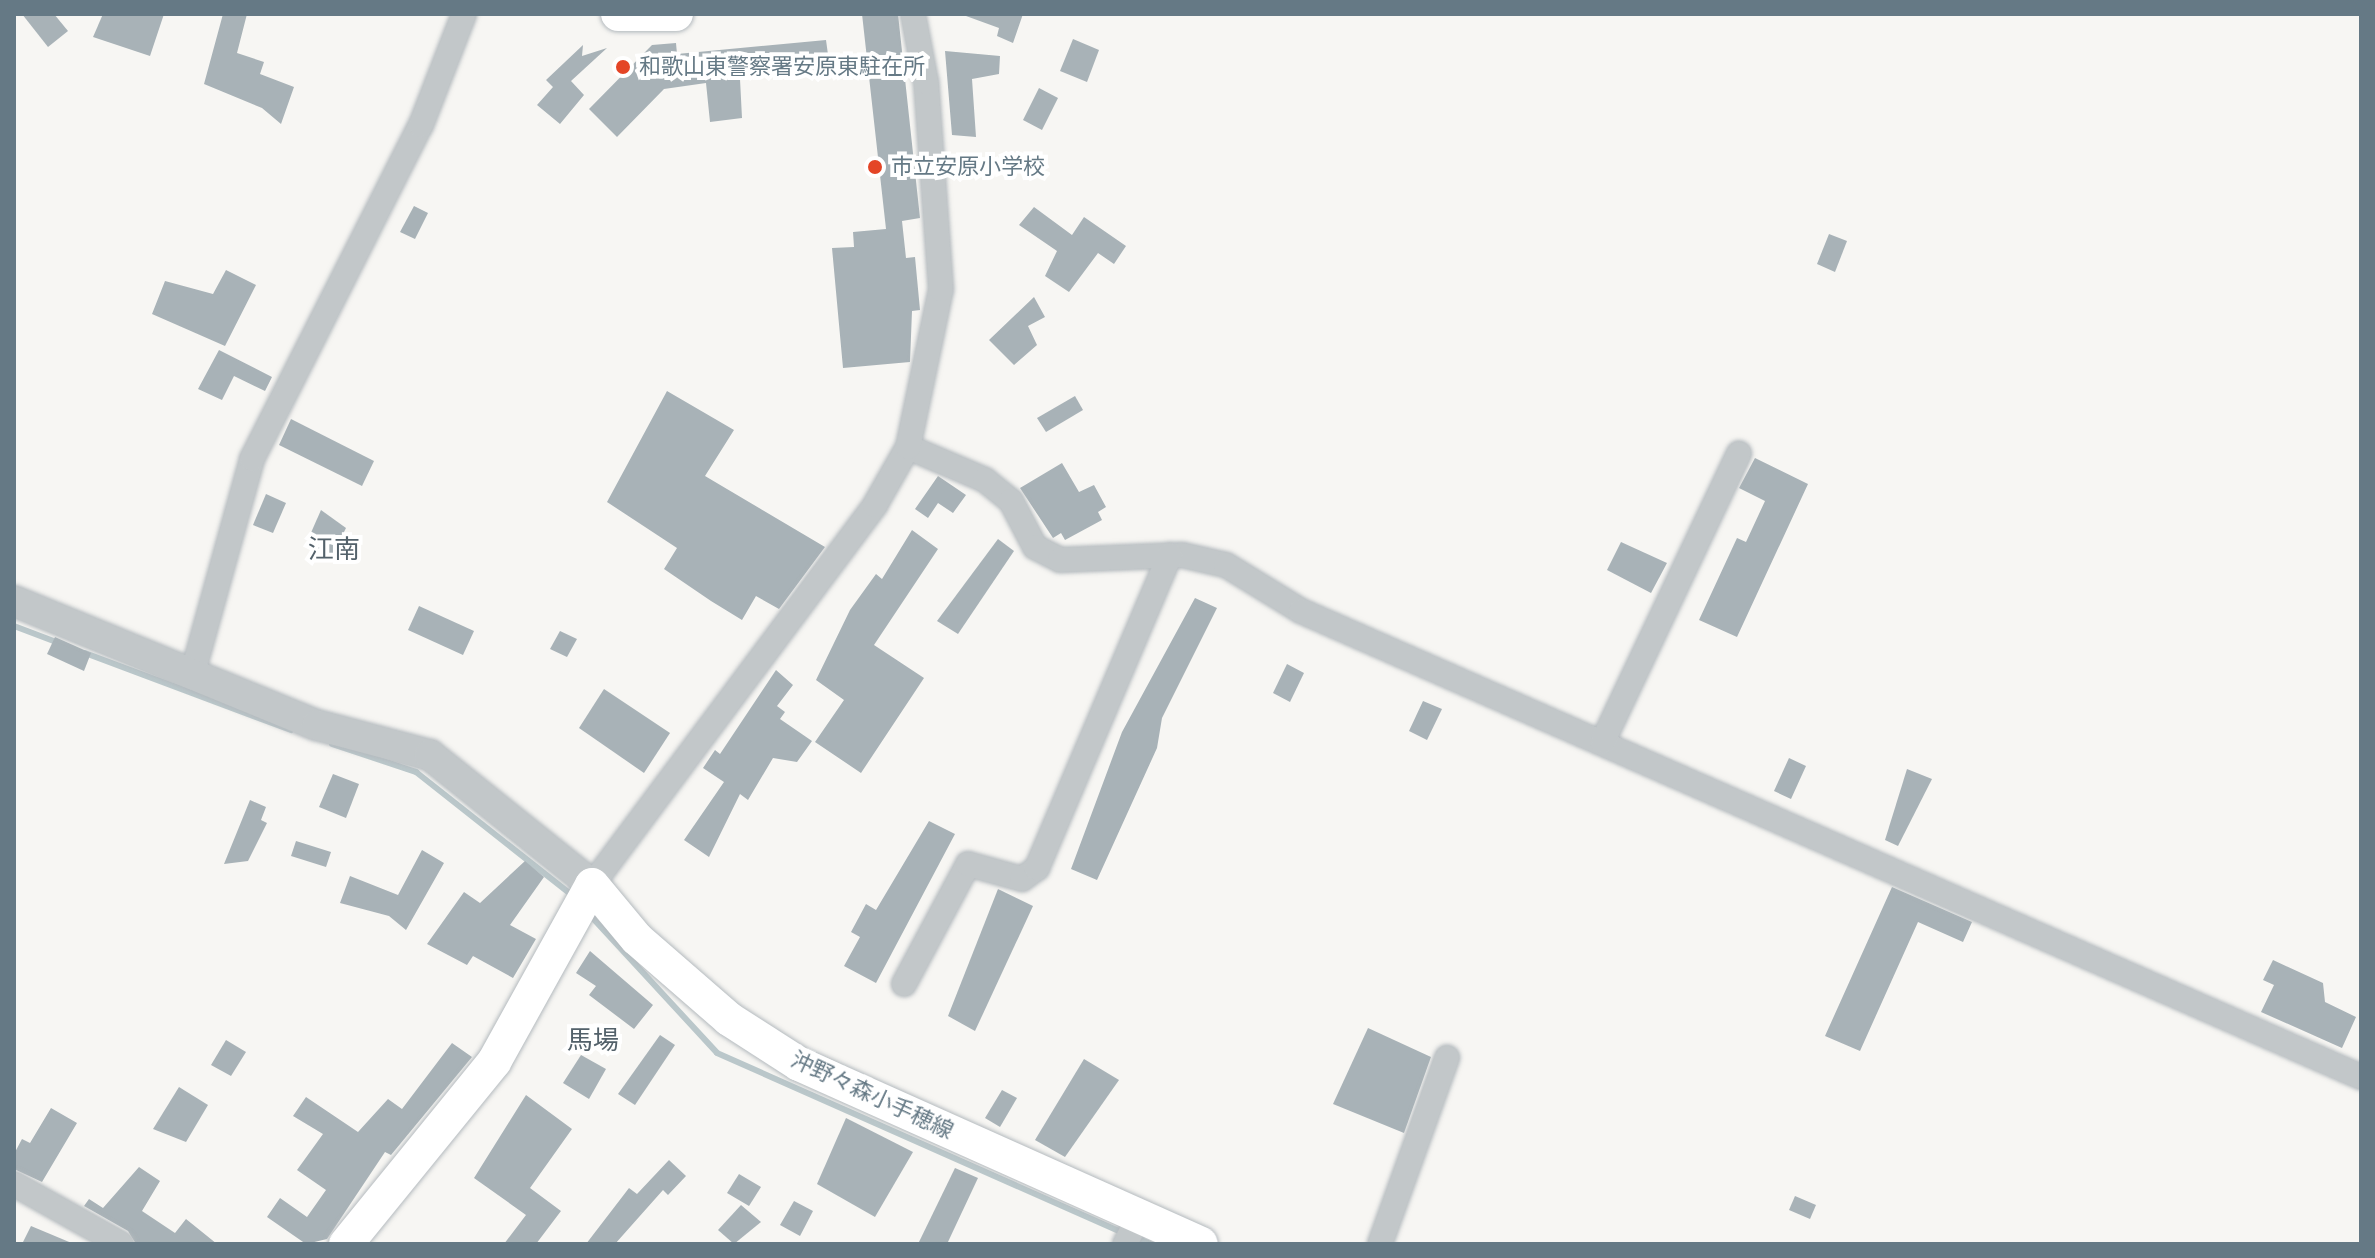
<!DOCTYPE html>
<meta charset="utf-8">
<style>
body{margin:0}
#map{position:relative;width:2375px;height:1258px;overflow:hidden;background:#f7f6f3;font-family:"PT Sans Narrow","Noto Sans JP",sans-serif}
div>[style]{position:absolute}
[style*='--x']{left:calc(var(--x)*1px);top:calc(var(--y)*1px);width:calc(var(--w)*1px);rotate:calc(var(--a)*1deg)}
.stream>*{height:6px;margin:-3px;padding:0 3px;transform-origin:3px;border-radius:3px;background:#bac7ca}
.building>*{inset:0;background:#a8b2b7}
.roads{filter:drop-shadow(0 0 2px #b4babe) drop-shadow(0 0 2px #b4babe)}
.minor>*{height:24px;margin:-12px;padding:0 12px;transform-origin:12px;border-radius:12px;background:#c2c7c9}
.tertiary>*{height:30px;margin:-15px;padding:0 15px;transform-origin:15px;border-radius:15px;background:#c2c7c9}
.secondary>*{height:34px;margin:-17px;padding:0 17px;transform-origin:17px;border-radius:17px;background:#fff}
.dots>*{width:22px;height:22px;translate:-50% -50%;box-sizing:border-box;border:4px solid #fff;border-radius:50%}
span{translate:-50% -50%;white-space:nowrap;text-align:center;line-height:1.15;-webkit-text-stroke:8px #fff;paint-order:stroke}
.poi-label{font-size:22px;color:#657985}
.left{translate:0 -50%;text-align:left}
.street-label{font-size:22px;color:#657985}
.quarter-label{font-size:26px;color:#53616a}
.frame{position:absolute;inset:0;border:16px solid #657985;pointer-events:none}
</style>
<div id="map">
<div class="stream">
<i style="--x:14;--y:626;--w:48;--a:20.7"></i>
<i style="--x:85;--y:653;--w:220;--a:20.5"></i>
<i style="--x:332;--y:744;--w:89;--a:18.4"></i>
<i style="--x:416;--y:772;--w:200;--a:38.3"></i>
<i style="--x:588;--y:913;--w:190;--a:47.3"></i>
<i style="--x:717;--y:1053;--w:447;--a:23.9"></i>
<i style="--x:1136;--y:1238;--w:15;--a:23"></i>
</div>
<div class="building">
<i style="clip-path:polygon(22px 14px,54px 14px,68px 31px,48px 47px)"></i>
<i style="clip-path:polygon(103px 14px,164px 14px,150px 56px,93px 37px)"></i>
<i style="clip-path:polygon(223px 14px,247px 14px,237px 53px,264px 62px,260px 74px,294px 87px,281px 124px,262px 108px,204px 84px)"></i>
<i style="clip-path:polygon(862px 14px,898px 14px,920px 218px,902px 221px,906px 258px,915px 257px,920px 310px,912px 311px,910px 362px,843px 368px,832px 248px,854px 247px,853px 232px,886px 229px)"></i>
<i style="clip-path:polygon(1023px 14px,1013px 43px,997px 36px,999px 28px,966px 16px)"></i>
<i style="clip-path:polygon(1073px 39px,1099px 50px,1087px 82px,1060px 71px)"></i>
<i style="clip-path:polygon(826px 40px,830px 69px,740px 79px,742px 118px,710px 122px,706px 83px,664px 89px,617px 137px,589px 109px,652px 45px,676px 43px,677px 54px)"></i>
<i style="clip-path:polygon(583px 45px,582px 56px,607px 48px,571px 81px,584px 95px,560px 124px,537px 105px,553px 87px,546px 80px)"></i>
<i style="clip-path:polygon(945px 51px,1000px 56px,999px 74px,972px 79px,976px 137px,952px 135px)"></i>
<i style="clip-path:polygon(1039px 88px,1058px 98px,1042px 130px,1023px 120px)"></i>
<i style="clip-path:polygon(414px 206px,428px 213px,415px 239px,400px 232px)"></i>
<i style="clip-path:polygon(1034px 207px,1072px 235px,1084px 217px,1126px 246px,1114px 264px,1098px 253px,1069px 292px,1045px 276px,1057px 251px,1019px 225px)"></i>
<i style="clip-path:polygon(1829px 234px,1847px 241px,1835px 272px,1817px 264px)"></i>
<i style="clip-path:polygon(226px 270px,256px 285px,225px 346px,152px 314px,165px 281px,213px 294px)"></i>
<i style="clip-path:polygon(1034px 297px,1045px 317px,1028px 326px,1037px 345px,1014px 365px,989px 340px)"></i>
<i style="clip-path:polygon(219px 350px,272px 377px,265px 391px,234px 376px,222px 400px,198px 389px)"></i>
<i style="clip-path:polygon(667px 391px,734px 430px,705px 476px,825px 547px,779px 609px,756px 596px,742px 620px,711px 601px,664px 569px,677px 548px,607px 502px)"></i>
<i style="clip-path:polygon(1075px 396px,1083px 410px,1046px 432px,1037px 418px)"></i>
<i style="clip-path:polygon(291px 419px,374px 461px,362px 486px,279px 445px)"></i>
<i style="clip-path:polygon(1755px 458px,1808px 484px,1737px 637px,1699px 620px,1737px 538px,1746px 542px,1765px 501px,1739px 488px)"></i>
<i style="clip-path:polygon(1062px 463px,1079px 492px,1094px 485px,1106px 507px,1098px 512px,1102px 520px,1065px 540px,1061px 533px,1053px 538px,1020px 488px)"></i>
<i style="clip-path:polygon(938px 476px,966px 495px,953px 513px,938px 503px,928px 518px,915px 509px)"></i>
<i style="clip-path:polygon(266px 494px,286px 503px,273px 533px,253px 525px)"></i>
<i style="clip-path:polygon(321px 510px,346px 528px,332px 556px,306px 544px)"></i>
<i style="clip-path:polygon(912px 530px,938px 549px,874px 645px,924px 678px,861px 773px,815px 742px,844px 700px,816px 680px,850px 610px,876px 574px,882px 579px)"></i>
<i style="clip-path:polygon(998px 539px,1014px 551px,958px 634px,937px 621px)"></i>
<i style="clip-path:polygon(1621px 542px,1667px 563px,1651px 593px,1607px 570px)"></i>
<i style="clip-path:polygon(1195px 598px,1217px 608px,1162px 718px,1157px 748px,1097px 880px,1071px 869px,1122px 732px)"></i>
<i style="clip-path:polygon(419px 606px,474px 631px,463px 655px,408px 630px)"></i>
<i style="clip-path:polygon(560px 631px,577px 639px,567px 657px,550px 649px)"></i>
<i style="clip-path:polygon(55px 637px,91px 653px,84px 671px,47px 654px)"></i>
<i style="clip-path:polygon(1287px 664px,1304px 673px,1290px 702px,1273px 693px)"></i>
<i style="clip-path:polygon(776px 670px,793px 685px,777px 706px,785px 712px,780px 719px,812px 741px,797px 762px,773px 758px,748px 800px,740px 794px,709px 857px,684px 840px,724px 782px,703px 768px,715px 750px,720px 754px)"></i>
<i style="clip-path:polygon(604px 689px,670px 733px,644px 773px,579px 728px)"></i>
<i style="clip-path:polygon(1423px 701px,1442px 709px,1427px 740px,1409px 731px)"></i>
<i style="clip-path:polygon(1789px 758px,1806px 766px,1791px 799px,1774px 791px)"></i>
<i style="clip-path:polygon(1907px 769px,1932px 779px,1898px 846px,1885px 840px)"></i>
<i style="clip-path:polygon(333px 774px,359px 784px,346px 818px,319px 807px)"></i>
<i style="clip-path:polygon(250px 800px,266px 807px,261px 820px,267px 823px,248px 861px,224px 864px)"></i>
<i style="clip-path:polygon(929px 821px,955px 834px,876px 983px,844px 966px,860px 937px,851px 932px,866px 904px,876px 910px)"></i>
<i style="clip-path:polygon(296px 841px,331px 852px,326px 867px,291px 856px)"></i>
<i style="clip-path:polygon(422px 850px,444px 863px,406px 930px,389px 916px,340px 903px,350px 876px,398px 895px)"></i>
<i style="clip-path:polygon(525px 861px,544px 877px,510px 925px,536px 939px,513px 978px,473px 956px,467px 965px,427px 944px,464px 892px,480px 903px)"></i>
<i style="clip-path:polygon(1892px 887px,1972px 922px,1963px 942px,1918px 922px,1860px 1051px,1825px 1036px)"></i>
<i style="clip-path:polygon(998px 889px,1033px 906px,975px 1031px,948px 1016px)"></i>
<i style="clip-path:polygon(590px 951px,653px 1005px,634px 1029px,589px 995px,596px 986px,576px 973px)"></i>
<i style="clip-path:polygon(2273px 960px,2323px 983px,2325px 1002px,2356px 1017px,2342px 1048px,2261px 1012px,2274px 985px,2263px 980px)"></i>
<i style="clip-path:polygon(1368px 1028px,1431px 1057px,1404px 1133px,1333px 1104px)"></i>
<i style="clip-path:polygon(660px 1035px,675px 1045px,635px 1105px,618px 1094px)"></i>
<i style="clip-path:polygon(226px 1040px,246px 1052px,231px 1076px,211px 1065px)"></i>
<i style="clip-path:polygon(452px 1043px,472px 1057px,391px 1155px,385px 1152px,327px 1239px,306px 1244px,267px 1217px,280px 1198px,307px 1217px,326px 1190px,297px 1170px,323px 1134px,293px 1116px,306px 1097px,358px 1132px,388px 1099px,402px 1109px)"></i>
<i style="clip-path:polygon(581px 1055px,606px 1069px,589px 1099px,563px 1083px)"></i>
<i style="clip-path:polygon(1084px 1059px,1119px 1080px,1065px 1157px,1035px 1140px)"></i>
<i style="clip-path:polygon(179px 1087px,208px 1105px,186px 1142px,153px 1129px)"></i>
<i style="clip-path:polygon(1002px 1090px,1017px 1098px,1000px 1127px,985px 1118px)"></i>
<i style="clip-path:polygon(526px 1095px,572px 1129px,530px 1188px,561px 1211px,536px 1244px,504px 1244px,526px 1215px,474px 1178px)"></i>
<i style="clip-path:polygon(51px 1108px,77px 1123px,42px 1182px,14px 1169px,14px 1154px,22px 1139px,30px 1143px)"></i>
<i style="clip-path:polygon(846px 1118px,913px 1152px,875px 1217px,817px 1184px)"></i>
<i style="clip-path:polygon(669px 1160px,686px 1176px,668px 1195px,663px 1190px,615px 1244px,586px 1244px,629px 1188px,637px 1194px)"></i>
<i style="clip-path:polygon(139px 1167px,160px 1181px,142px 1211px,175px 1233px,186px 1219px,217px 1244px,136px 1244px,128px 1231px,84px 1206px,89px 1199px,103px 1208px)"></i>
<i style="clip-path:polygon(955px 1168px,978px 1178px,947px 1244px,918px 1244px)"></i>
<i style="clip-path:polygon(739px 1174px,761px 1187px,749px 1206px,727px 1193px)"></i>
<i style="clip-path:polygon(1795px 1196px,1816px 1205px,1810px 1219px,1789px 1210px)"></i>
<i style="clip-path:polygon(794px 1201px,813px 1211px,800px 1236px,780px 1225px)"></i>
<i style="clip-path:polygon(741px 1205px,761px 1222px,734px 1244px,718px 1230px)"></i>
<i style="clip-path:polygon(31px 1226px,74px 1244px,22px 1244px)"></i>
</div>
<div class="roads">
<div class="minor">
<i style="--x:908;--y:447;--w:84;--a:23.2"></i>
<i style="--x:985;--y:480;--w:33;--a:39"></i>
<i style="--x:1011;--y:501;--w:52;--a:62.4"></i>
<i style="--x:1035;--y:547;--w:28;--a:27"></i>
<i style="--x:1060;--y:560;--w:122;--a:-2.3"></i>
<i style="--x:1182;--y:555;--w:45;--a:12.8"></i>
<i style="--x:1226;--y:565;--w:88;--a:31.5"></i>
<i style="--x:1301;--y:611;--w:1158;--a:23.73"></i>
<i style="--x:193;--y:672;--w:221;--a:-74.5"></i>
<i style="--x:252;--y:459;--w:374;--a:-63.2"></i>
<i style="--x:421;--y:125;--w:119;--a:-68.8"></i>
<i style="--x:1603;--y:741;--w:318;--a:-64.7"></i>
<i style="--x:592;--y:885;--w:474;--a:-53.3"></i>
<i style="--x:875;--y:505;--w:67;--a:-60.4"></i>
<i style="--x:908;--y:447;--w:161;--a:-78.2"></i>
<i style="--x:941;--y:289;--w:208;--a:-94.1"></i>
<i style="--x:926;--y:82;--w:69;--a:-100.8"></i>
<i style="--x:904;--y:984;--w:136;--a:-61.9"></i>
<i style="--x:968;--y:864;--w:56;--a:15.5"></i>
<i style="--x:1022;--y:879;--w:19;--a:-36"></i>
<i style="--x:1037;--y:868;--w:340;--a:-67"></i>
<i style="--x:14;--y:1184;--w:123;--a:29.3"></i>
<i style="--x:1125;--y:1244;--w:30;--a:-63"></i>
<i style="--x:1380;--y:1244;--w:198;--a:-70.2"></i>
</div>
<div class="tertiary">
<i style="--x:14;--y:601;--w:327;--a:22.3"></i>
<i style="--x:317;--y:725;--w:117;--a:14.9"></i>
<i style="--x:430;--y:755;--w:208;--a:38.7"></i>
</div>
<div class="secondary">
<i style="--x:618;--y:14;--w:58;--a:0"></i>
<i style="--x:346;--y:1244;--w:235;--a:-50.9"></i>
<i style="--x:494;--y:1062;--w:202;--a:-61"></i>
<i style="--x:592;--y:885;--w:70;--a:50.2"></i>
<i style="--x:637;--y:939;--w:122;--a:41"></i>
<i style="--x:729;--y:1019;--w:83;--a:32.7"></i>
<i style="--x:799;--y:1064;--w:440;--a:24.1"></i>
</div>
</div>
<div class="dots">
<i style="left:623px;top:67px;background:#e44526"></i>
<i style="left:875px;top:167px;background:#e44526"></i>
</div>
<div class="poi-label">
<span class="left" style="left:639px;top:67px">和歌山東警察署安原東駐在所</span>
<span class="left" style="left:891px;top:167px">市立安原小学校</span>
</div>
<div class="street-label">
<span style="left:872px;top:1095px;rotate:25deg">沖野々森小手穂線</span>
</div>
<div class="quarter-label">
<span style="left:334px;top:549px">江南</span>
<span style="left:593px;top:1040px">馬場</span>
</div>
<div class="frame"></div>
</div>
